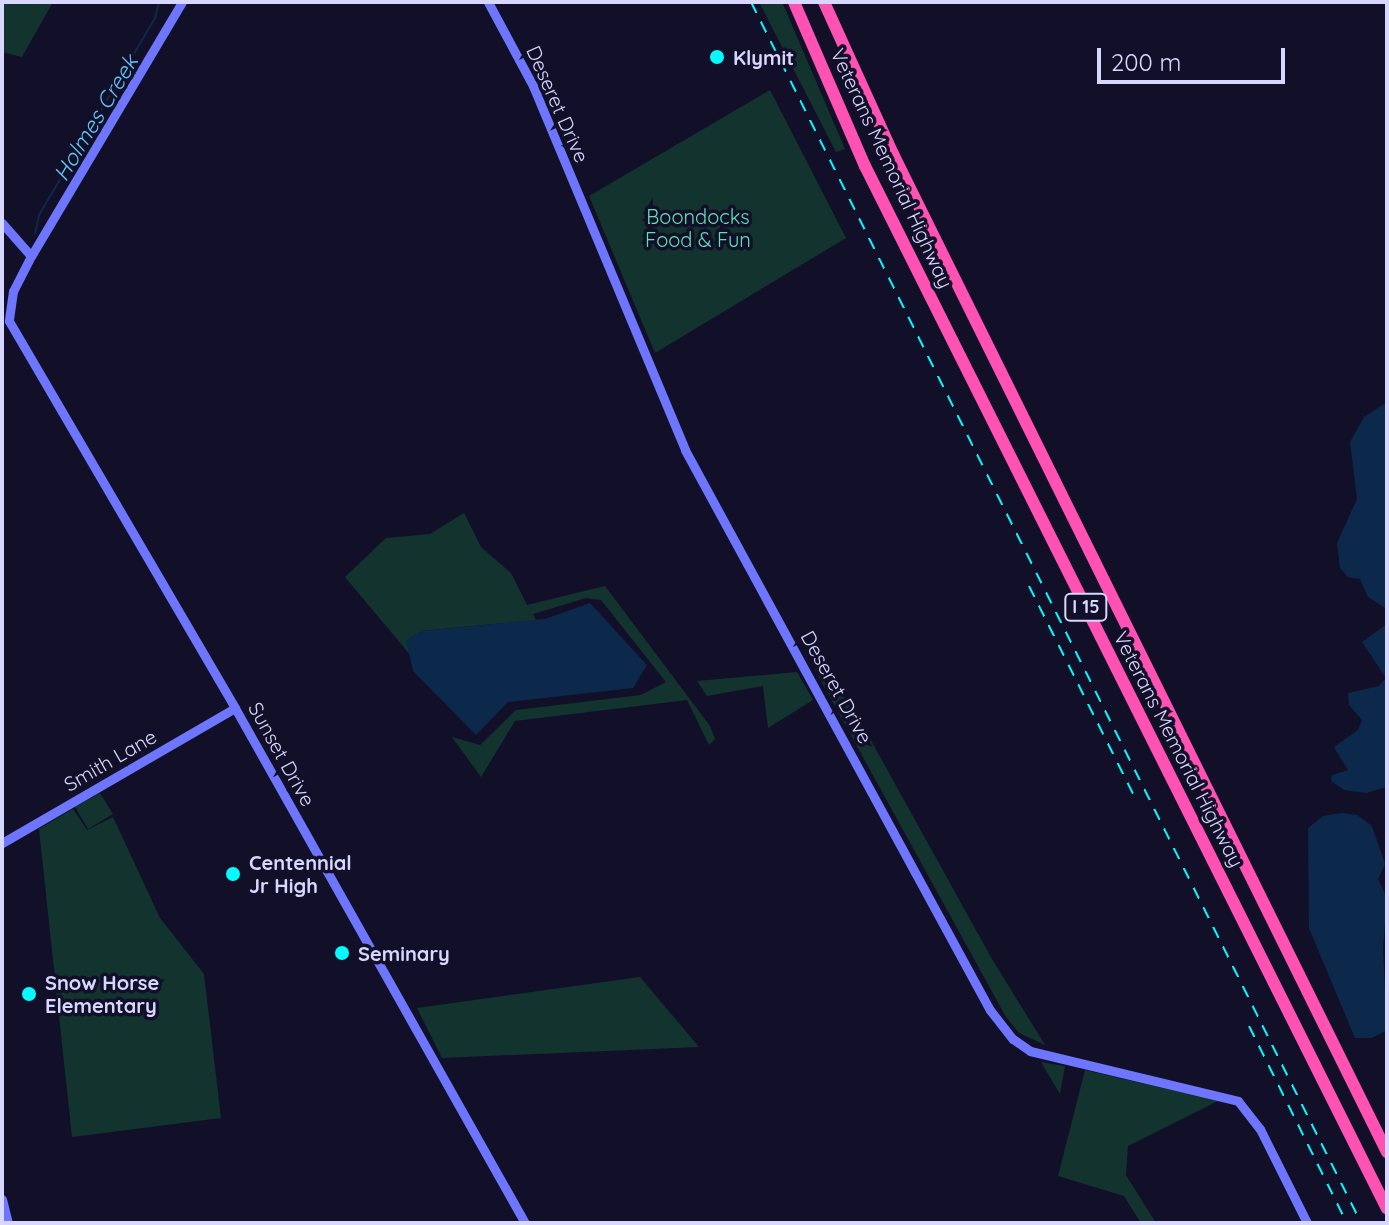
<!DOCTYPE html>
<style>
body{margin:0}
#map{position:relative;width:1389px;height:1225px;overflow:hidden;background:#121028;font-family:Quicksand,sans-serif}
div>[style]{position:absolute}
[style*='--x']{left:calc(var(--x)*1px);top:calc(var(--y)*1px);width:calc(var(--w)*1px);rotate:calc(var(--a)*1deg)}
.green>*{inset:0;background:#13332f}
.water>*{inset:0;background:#0c284b}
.stream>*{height:2px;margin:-1px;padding:0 1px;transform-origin:1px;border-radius:1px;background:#0c284b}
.secondary>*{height:9px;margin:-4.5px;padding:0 4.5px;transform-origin:4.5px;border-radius:4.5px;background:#6e76ff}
.highway>*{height:12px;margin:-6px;padding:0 6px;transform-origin:6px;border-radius:6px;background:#ff52b3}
.rail>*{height:2px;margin-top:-1px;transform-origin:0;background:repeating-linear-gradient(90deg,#03fbff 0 12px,transparent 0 22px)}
.dots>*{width:22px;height:22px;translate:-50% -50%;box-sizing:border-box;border:4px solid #121028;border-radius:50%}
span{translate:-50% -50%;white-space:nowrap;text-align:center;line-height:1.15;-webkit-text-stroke:7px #121028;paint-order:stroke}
.shield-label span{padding:2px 6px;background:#121028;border:2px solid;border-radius:6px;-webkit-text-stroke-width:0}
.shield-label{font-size:18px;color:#d8d7ff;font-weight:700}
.poi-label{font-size:20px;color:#d8d7ff;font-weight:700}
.left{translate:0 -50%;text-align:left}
.street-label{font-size:20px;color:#d8d7ff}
.park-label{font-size:20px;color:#60e2b7}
.water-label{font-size:22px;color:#65c5ff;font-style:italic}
.frame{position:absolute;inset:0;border:4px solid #d8d7ff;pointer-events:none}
.scale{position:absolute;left:1097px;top:48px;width:188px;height:36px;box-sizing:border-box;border:4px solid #d8d7ff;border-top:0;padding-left:10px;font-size:24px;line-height:28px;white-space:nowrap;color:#d8d7ff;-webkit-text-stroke:6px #121028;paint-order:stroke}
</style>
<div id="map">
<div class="green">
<i style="clip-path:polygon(2px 2px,53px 2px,22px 57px,2px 52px)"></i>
<i style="clip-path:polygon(759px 2px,782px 2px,845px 149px,836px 152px)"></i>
<i style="clip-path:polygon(770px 90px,846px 238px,655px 353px,589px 196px)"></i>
<i style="clip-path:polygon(464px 513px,481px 547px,511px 573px,527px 605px,605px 586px,710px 726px,715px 739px,709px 745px,687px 700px,515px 721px,481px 777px,452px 737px,480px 745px,516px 710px,641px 695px,666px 682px,601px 600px,586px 598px,533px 614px,536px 620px,421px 631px,412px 657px,345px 577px,386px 538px,430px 534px)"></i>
<i style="clip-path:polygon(815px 670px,832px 670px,992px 959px,1045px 1045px,1019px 1033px,1006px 1017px)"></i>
<i style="clip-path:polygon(797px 672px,813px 700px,768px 728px,763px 686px,707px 696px,697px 681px)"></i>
<i style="clip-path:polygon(100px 793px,113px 814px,88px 829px,75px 807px)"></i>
<i style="clip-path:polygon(73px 809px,87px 830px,113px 817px,160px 918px,204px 974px,221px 1118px,72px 1137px,39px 829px)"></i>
<i style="clip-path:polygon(640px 977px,699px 1047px,442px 1058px,417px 1008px)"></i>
<i style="clip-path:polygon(1041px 1062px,1065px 1066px,1060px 1094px)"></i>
<i style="clip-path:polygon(1085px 1070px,1218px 1101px,1128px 1146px,1126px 1175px,1156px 1223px,1141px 1223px,1124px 1196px,1058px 1176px)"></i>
</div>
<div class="water">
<i style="clip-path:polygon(1387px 402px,1387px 609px,1368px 597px,1360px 579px,1348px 577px,1340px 568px,1337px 543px,1357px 499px,1350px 442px,1364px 417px)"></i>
<i style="clip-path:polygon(590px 603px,647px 665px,633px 688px,508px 702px,476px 735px,413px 671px,406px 640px,421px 631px,545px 619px)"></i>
<i style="clip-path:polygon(1387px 624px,1387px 787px,1366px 793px,1344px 790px,1331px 781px,1332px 775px,1348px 770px,1334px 747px,1358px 730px,1362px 720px,1349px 705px,1348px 693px,1379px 686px,1386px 678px,1362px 642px)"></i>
<i style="clip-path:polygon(1342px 813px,1357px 815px,1372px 826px,1385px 864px,1378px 879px,1387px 898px,1383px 948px,1387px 1030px,1372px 1038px,1355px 1038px,1309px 928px,1308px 828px,1323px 816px)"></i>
</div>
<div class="stream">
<i style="--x:35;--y:234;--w:19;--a:-78"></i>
<i style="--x:39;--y:215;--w:229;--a:-59.5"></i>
<i style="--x:155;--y:18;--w:16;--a:-76"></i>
</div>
<div class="secondary">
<i style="--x:182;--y:2;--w:295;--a:120.7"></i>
<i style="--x:31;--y:256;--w:39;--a:117"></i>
<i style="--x:13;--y:291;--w:30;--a:98"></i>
<i style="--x:9;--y:321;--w:448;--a:59.7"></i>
<i style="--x:235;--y:708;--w:591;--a:60.62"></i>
<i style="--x:488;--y:2;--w:95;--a:61.8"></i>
<i style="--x:533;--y:86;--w:394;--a:67.3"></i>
<i style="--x:685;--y:450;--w:638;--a:61.43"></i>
<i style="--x:990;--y:1010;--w:37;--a:52"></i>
<i style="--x:1013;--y:1039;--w:21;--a:35"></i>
<i style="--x:1030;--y:1051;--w:214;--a:13.5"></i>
<i style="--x:1238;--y:1101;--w:36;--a:52"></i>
<i style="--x:1260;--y:1129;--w:105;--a:63.4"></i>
<i style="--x:2;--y:223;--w:44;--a:48.7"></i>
<i style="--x:2;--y:843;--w:269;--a:-30.1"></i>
<i style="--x:2;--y:1199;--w:25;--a:76"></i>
</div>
<div class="highway">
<i style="--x:794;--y:2;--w:179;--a:66.6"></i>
<i style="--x:865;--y:166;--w:1166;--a:63.41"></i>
<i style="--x:824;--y:2;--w:167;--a:65.6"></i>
<i style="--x:893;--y:154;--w:1114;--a:63.67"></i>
</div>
<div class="rail">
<i style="--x:751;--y:2;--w:1365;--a:63.45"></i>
<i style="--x:1029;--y:586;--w:233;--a:63.4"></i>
<i style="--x:1249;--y:1026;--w:220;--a:63.6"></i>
</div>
<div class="dots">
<i style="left:717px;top:57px;background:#03fbff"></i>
<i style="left:233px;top:874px;background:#03fbff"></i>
<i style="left:342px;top:953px;background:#03fbff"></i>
<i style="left:29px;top:994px;background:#03fbff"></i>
</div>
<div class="shield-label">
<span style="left:1086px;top:607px">I 15</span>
</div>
<div class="poi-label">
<span class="left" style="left:733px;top:57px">Klymit</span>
<span class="left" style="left:249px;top:874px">Centennial<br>Jr High</span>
<span class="left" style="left:358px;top:953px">Seminary</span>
<span class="left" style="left:45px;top:994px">Snow Horse<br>Elementary</span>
</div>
<div class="street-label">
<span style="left:558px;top:104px;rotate:66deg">Deseret Drive</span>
<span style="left:892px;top:168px;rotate:65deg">Veterans Memorial Highway</span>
<span style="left:837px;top:687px;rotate:61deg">Deseret Drive</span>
<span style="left:1179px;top:749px;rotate:63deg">Veterans Memorial Highway</span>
<span style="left:282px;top:754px;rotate:61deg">Sunset Drive</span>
<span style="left:110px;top:760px;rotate:-30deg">Smith Lane</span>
</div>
<div class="park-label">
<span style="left:698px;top:228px">Boondocks<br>Food &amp; Fun</span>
</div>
<div class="water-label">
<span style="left:96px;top:118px;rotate:-59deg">Holmes Creek</span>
</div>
<div class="frame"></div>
<div class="scale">200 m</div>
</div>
